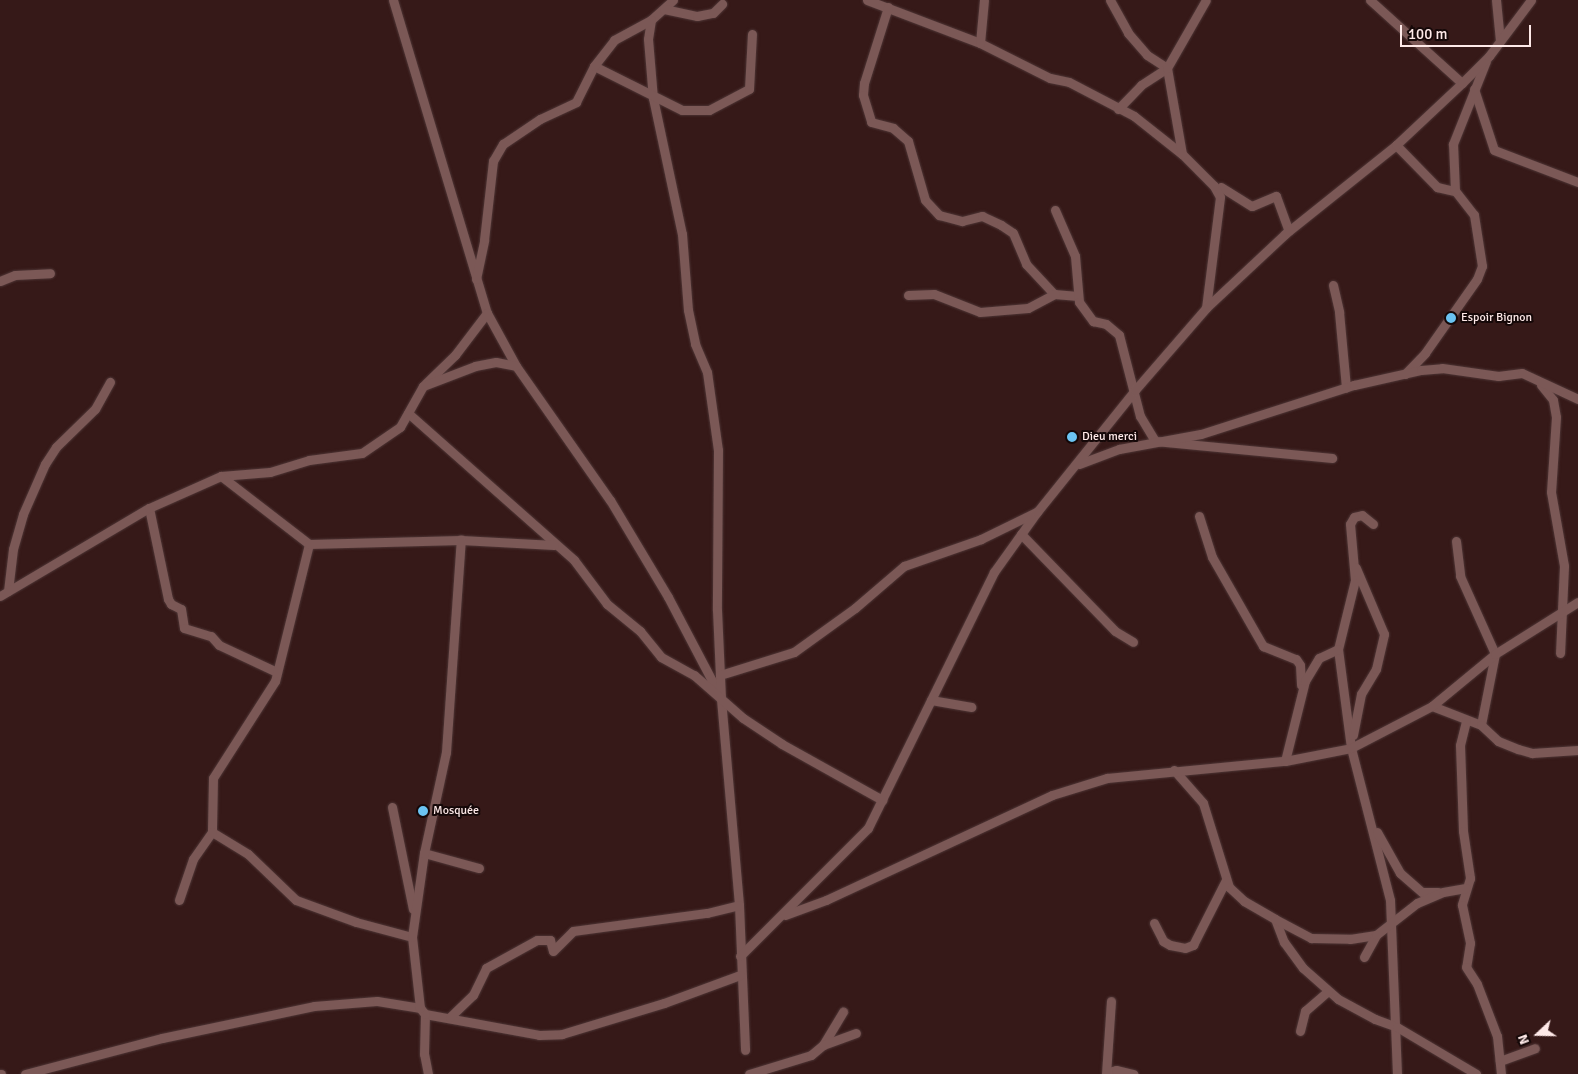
<!DOCTYPE html>
<meta charset="utf-8">
<style>
body{margin:0}
#map{position:relative;width:1578px;height:1074px;overflow:hidden;background:#361918;font-family:Signika,sans-serif}
div>[style]{position:absolute}
[style*='--x']{left:calc(var(--x)*1px);top:calc(var(--y)*1px);width:calc(var(--w)*1px);rotate:calc(var(--a)*1deg)}
.roads{filter:drop-shadow(0 0 1px #4e3636) drop-shadow(0 0 1px #4e3636)}
.minor>*{height:9px;margin:-4.5px;padding:0 4.5px;transform-origin:4.5px;border-radius:4.5px;background:#7b5856}
.dots>*{width:14px;height:14px;translate:-50% -50%;box-sizing:border-box;border:2px solid #150808;border-radius:50%}
span{translate:-50% -50%;white-space:nowrap;text-align:center;line-height:1.15;-webkit-text-stroke:4px #150808;paint-order:stroke}
.poi-label{font-size:12px;color:#fee9e8}
.left{translate:0 -50%;text-align:left}
.north{position:absolute;left:1513px;top:1009px;width:50px;height:50px;-webkit-text-stroke:4px #150808;paint-order:stroke;rotate:249deg;font-size:14px;font-weight:700;line-height:20px;text-align:center;color:#fee9e8}
.north::after{content:'';display:block;margin:auto;width:18px;height:22px;background:#fee9e8;clip-path:polygon(50% 0,100% 100%,50% 72%,0 100%)}
.scale{position:absolute;left:1400px;top:25px;width:131px;height:22px;box-sizing:border-box;border:2px solid #fee9e8;border-top:0;padding-left:6px;font-size:15px;line-height:18px;white-space:nowrap;color:#fee9e8;-webkit-text-stroke:4px #150808;paint-order:stroke}
</style>
<div id="map">
<div class="roads">
<div class="minor">
<i style="--x:393;--y:0;--w:327;--a:73.3"></i>
<i style="--x:487;--y:313;--w:60;--a:61.3"></i>
<i style="--x:516;--y:366;--w:164;--a:55"></i>
<i style="--x:610;--y:500;--w:113;--a:59.1"></i>
<i style="--x:668;--y:597;--w:112;--a:62.3"></i>
<i style="--x:673;--y:0;--w:30;--a:138"></i>
<i style="--x:651;--y:20;--w:19;--a:99"></i>
<i style="--x:648;--y:39;--w:59;--a:85.2"></i>
<i style="--x:653;--y:98;--w:139;--a:78"></i>
<i style="--x:682;--y:234;--w:76;--a:85.5"></i>
<i style="--x:688;--y:310;--w:35;--a:78"></i>
<i style="--x:695;--y:344;--w:30;--a:67"></i>
<i style="--x:707;--y:372;--w:79;--a:82"></i>
<i style="--x:718;--y:450;--w:160;--a:90.4"></i>
<i style="--x:717;--y:610;--w:89;--a:87.4"></i>
<i style="--x:721;--y:699;--w:207;--a:85"></i>
<i style="--x:739;--y:905;--w:145;--a:87.6"></i>
<i style="--x:867;--y:0;--w:121;--a:20.8"></i>
<i style="--x:980;--y:43;--w:78;--a:26.6"></i>
<i style="--x:1050;--y:78;--w:19;--a:12"></i>
<i style="--x:1069;--y:82;--w:73;--a:27.6"></i>
<i style="--x:1134;--y:116;--w:61;--a:38.4"></i>
<i style="--x:1110;--y:0;--w:38;--a:61"></i>
<i style="--x:1128;--y:33;--w:29;--a:49"></i>
<i style="--x:1147;--y:55;--w:24;--a:33"></i>
<i style="--x:1370;--y:0;--w:124;--a:42.1"></i>
<i style="--x:1496;--y:0;--w:41;--a:84.4"></i>
<i style="--x:888;--y:7;--w:80;--a:107.5"></i>
<i style="--x:864;--y:83;--w:12;--a:95"></i>
<i style="--x:863;--y:95;--w:28;--a:73"></i>
<i style="--x:871;--y:122;--w:23;--a:15"></i>
<i style="--x:893;--y:128;--w:20;--a:41"></i>
<i style="--x:908;--y:141;--w:61;--a:73.9"></i>
<i style="--x:925;--y:200;--w:21;--a:47"></i>
<i style="--x:939;--y:215;--w:24;--a:15"></i>
<i style="--x:962;--y:221;--w:21;--a:-14"></i>
<i style="--x:982;--y:216;--w:21;--a:25"></i>
<i style="--x:1001;--y:225;--w:14;--a:34"></i>
<i style="--x:1013;--y:233;--w:34;--a:67"></i>
<i style="--x:1026;--y:264;--w:41;--a:47"></i>
<i style="--x:1054;--y:294;--w:24;--a:5"></i>
<i style="--x:664;--y:9;--w:34;--a:12"></i>
<i style="--x:697;--y:16;--w:16;--a:-11"></i>
<i style="--x:713;--y:13;--w:13;--a:-45"></i>
<i style="--x:980;--y:43;--w:43;--a:-84.7"></i>
<i style="--x:594;--y:66;--w:98;--a:26.6"></i>
<i style="--x:682;--y:110;--w:27;--a:0"></i>
<i style="--x:709;--y:110;--w:45;--a:-27.7"></i>
<i style="--x:749;--y:89;--w:55;--a:-86.9"></i>
<i style="--x:1474;--y:89;--w:64;--a:71.8"></i>
<i style="--x:1494;--y:150;--w:90;--a:20.9"></i>
<i style="--x:1118;--y:109;--w:33;--a:-46"></i>
<i style="--x:1141;--y:85;--w:31;--a:-33"></i>
<i style="--x:1396;--y:145;--w:59;--a:45.7"></i>
<i style="--x:1437;--y:187;--w:18;--a:13"></i>
<i style="--x:1221;--y:187;--w:36;--a:32"></i>
<i style="--x:1252;--y:206;--w:26;--a:-23"></i>
<i style="--x:1276;--y:196;--w:37;--a:70"></i>
<i style="--x:1055;--y:210;--w:50;--a:66.5"></i>
<i style="--x:1075;--y:256;--w:46;--a:85"></i>
<i style="--x:1079;--y:302;--w:24;--a:54"></i>
<i style="--x:1093;--y:321;--w:13;--a:13"></i>
<i style="--x:1106;--y:324;--w:17;--a:40"></i>
<i style="--x:1119;--y:335;--w:84;--a:75.5"></i>
<i style="--x:1140;--y:416;--w:29;--a:59"></i>
<i style="--x:1155;--y:441;--w:178;--a:5.5"></i>
<i style="--x:476;--y:279;--w:40;--a:-78"></i>
<i style="--x:484;--y:240;--w:80;--a:-83.5"></i>
<i style="--x:493;--y:161;--w:20;--a:-60"></i>
<i style="--x:503;--y:144;--w:45;--a:-34"></i>
<i style="--x:540;--y:119;--w:40;--a:-25"></i>
<i style="--x:576;--y:102;--w:40;--a:-63.4"></i>
<i style="--x:594;--y:66;--w:33;--a:-52"></i>
<i style="--x:614;--y:40;--w:42;--a:-28.4"></i>
<i style="--x:0;--y:281;--w:16;--a:-22"></i>
<i style="--x:15;--y:275;--w:35;--a:-3"></i>
<i style="--x:1333;--y:285;--w:28;--a:77"></i>
<i style="--x:1339;--y:312;--w:76;--a:84.7"></i>
<i style="--x:908;--y:295;--w:26;--a:-2"></i>
<i style="--x:934;--y:294;--w:49;--a:21.4"></i>
<i style="--x:980;--y:312;--w:48;--a:-4.8"></i>
<i style="--x:1028;--y:308;--w:30;--a:-28"></i>
<i style="--x:1206;--y:308;--w:112;--a:-82.8"></i>
<i style="--x:1220;--y:197;--w:13;--a:-119"></i>
<i style="--x:1214;--y:186;--w:45;--a:-135"></i>
<i style="--x:1182;--y:154;--w:87;--a:-99.9"></i>
<i style="--x:1167;--y:68;--w:78;--a:-60.2"></i>
<i style="--x:1405;--y:374;--w:29;--a:-46"></i>
<i style="--x:1425;--y:353;--w:90;--a:-54.9"></i>
<i style="--x:1477;--y:279;--w:14;--a:-69"></i>
<i style="--x:1482;--y:266;--w:52;--a:-98.9"></i>
<i style="--x:1474;--y:215;--w:31;--a:-128"></i>
<i style="--x:1455;--y:191;--w:47;--a:-92.4"></i>
<i style="--x:1453;--y:144;--w:89;--a:-68.3"></i>
<i style="--x:425;--y:384;--w:42;--a:-44"></i>
<i style="--x:455;--y:355;--w:53;--a:-52.7"></i>
<i style="--x:1541;--y:385;--w:19;--a:51"></i>
<i style="--x:1553;--y:400;--w:17;--a:80"></i>
<i style="--x:1556;--y:417;--w:75;--a:93.8"></i>
<i style="--x:1551;--y:492;--w:75;--a:80"></i>
<i style="--x:1564;--y:566;--w:87;--a:92.6"></i>
<i style="--x:408;--y:413;--w:222;--a:41.5"></i>
<i style="--x:574;--y:560;--w:55;--a:53.1"></i>
<i style="--x:607;--y:604;--w:43;--a:39.3"></i>
<i style="--x:640;--y:631;--w:33;--a:51"></i>
<i style="--x:661;--y:657;--w:38;--a:29"></i>
<i style="--x:694;--y:675;--w:65;--a:41.3"></i>
<i style="--x:743;--y:718;--w:47;--a:33.7"></i>
<i style="--x:782;--y:744;--w:115;--a:29.2"></i>
<i style="--x:1079;--y:464;--w:43;--a:-20.6"></i>
<i style="--x:1119;--y:449;--w:83;--a:-10.4"></i>
<i style="--x:1201;--y:434;--w:161;--a:-17.8"></i>
<i style="--x:1354;--y:385;--w:69;--a:-12.6"></i>
<i style="--x:1421;--y:370;--w:21;--a:-5"></i>
<i style="--x:1442;--y:368;--w:57;--a:8.1"></i>
<i style="--x:1498;--y:376;--w:24;--a:-7"></i>
<i style="--x:1522;--y:373;--w:62;--a:24.9"></i>
<i style="--x:221;--y:476;--w:49;--a:-4.7"></i>
<i style="--x:270;--y:472;--w:41;--a:-17.1"></i>
<i style="--x:309;--y:460;--w:53;--a:-7.5"></i>
<i style="--x:362;--y:453;--w:46;--a:-34.4"></i>
<i style="--x:400;--y:427;--w:47;--a:-60.7"></i>
<i style="--x:423;--y:386;--w:56;--a:-21"></i>
<i style="--x:475;--y:366;--w:21;--a:-11"></i>
<i style="--x:496;--y:362;--w:20;--a:11"></i>
<i style="--x:149;--y:508;--w:93;--a:78.2"></i>
<i style="--x:168;--y:599;--w:6;--a:59"></i>
<i style="--x:171;--y:604;--w:11;--a:27"></i>
<i style="--x:181;--y:609;--w:19;--a:81"></i>
<i style="--x:184;--y:628;--w:28;--a:17"></i>
<i style="--x:211;--y:636;--w:12;--a:48"></i>
<i style="--x:219;--y:645;--w:64;--a:25"></i>
<i style="--x:1199;--y:516;--w:43;--a:72.4"></i>
<i style="--x:1212;--y:557;--w:103;--a:60.2"></i>
<i style="--x:1263;--y:646;--w:35;--a:22"></i>
<i style="--x:1296;--y:659;--w:7;--a:56"></i>
<i style="--x:1300;--y:665;--w:20;--a:87"></i>
<i style="--x:1373;--y:524;--w:14;--a:-141"></i>
<i style="--x:1362;--y:515;--w:8;--a:166"></i>
<i style="--x:1354;--y:517;--w:8;--a:120"></i>
<i style="--x:1350;--y:524;--w:56;--a:84.9"></i>
<i style="--x:1355;--y:580;--w:71;--a:103.8"></i>
<i style="--x:1338;--y:649;--w:100;--a:82.5"></i>
<i style="--x:1351;--y:748;--w:157;--a:75.6"></i>
<i style="--x:1390;--y:900;--w:174;--a:87.7"></i>
<i style="--x:1021;--y:534;--w:135;--a:45.9"></i>
<i style="--x:1115;--y:631;--w:21;--a:31"></i>
<i style="--x:1456;--y:541;--w:35;--a:83"></i>
<i style="--x:1460;--y:576;--w:85;--a:65.8"></i>
<i style="--x:1495;--y:654;--w:72;--a:101.2"></i>
<i style="--x:309;--y:544;--w:141;--a:103.9"></i>
<i style="--x:275;--y:681;--w:115;--a:122.6"></i>
<i style="--x:213;--y:778;--w:54;--a:91.1"></i>
<i style="--x:212;--y:832;--w:42;--a:31.4"></i>
<i style="--x:248;--y:854;--w:66;--a:43.8"></i>
<i style="--x:296;--y:900;--w:64;--a:20.1"></i>
<i style="--x:356;--y:922;--w:58;--a:15"></i>
<i style="--x:8;--y:591;--w:42;--a:-83.2"></i>
<i style="--x:13;--y:549;--w:36;--a:-74"></i>
<i style="--x:23;--y:514;--w:55;--a:-66.3"></i>
<i style="--x:45;--y:464;--w:20;--a:-57"></i>
<i style="--x:56;--y:447;--w:54;--a:-44.3"></i>
<i style="--x:95;--y:409;--w:31;--a:-61"></i>
<i style="--x:0;--y:596;--w:173;--a:-30.6"></i>
<i style="--x:149;--y:508;--w:79;--a:-24"></i>
<i style="--x:221;--y:476;--w:111;--a:37.7"></i>
<i style="--x:309;--y:544;--w:152;--a:-1.5"></i>
<i style="--x:461;--y:540;--w:93;--a:3.1"></i>
<i style="--x:720;--y:675;--w:77;--a:-17.3"></i>
<i style="--x:794;--y:652;--w:75;--a:-35.8"></i>
<i style="--x:855;--y:608;--w:65;--a:-40.6"></i>
<i style="--x:904;--y:566;--w:82;--a:-19.3"></i>
<i style="--x:981;--y:539;--w:61;--a:-26.1"></i>
<i style="--x:931;--y:700;--w:41;--a:9.9"></i>
<i style="--x:1432;--y:706;--w:53;--a:21.2"></i>
<i style="--x:1481;--y:725;--w:23;--a:43"></i>
<i style="--x:1498;--y:741;--w:22;--a:22"></i>
<i style="--x:1518;--y:749;--w:15;--a:16"></i>
<i style="--x:1532;--y:753;--w:46;--a:-3.7"></i>
<i style="--x:1466;--y:721;--w:25;--a:104"></i>
<i style="--x:1460;--y:745;--w:86;--a:88"></i>
<i style="--x:1463;--y:831;--w:48;--a:81.5"></i>
<i style="--x:1470;--y:878;--w:28;--a:107"></i>
<i style="--x:1462;--y:905;--w:39;--a:78"></i>
<i style="--x:1470;--y:943;--w:24;--a:99"></i>
<i style="--x:1466;--y:967;--w:20;--a:57"></i>
<i style="--x:1477;--y:984;--w:56;--a:69"></i>
<i style="--x:1497;--y:1036;--w:38;--a:84"></i>
<i style="--x:1353;--y:735;--w:42;--a:-79"></i>
<i style="--x:1361;--y:694;--w:29;--a:-59"></i>
<i style="--x:1376;--y:669;--w:36;--a:-77"></i>
<i style="--x:1384;--y:634;--w:72;--a:-113"></i>
<i style="--x:1285;--y:761;--w:67;--a:-11.1"></i>
<i style="--x:1351;--y:748;--w:91;--a:-27.4"></i>
<i style="--x:1432;--y:706;--w:82;--a:-39.5"></i>
<i style="--x:1495;--y:654;--w:98;--a:-32.1"></i>
<i style="--x:1174;--y:770;--w:44;--a:48.7"></i>
<i style="--x:1203;--y:803;--w:88;--a:72.8"></i>
<i style="--x:1229;--y:887;--w:21;--a:43"></i>
<i style="--x:1244;--y:901;--w:36;--a:30"></i>
<i style="--x:1275;--y:919;--w:25;--a:69"></i>
<i style="--x:1284;--y:942;--w:32;--a:54"></i>
<i style="--x:1303;--y:968;--w:47;--a:41.5"></i>
<i style="--x:1338;--y:999;--w:42;--a:28.4"></i>
<i style="--x:1375;--y:1019;--w:23;--a:20"></i>
<i style="--x:1397;--y:1027;--w:92;--a:30.7"></i>
<i style="--x:392;--y:807;--w:104;--a:78.4"></i>
<i style="--x:1377;--y:832;--w:47;--a:60.7"></i>
<i style="--x:1400;--y:873;--w:29;--a:41"></i>
<i style="--x:1422;--y:892;--w:16;--a:0"></i>
<i style="--x:424;--y:853;--w:57;--a:15.3"></i>
<i style="--x:179;--y:900;--w:43;--a:-71.1"></i>
<i style="--x:193;--y:859;--w:33;--a:-55"></i>
<i style="--x:785;--y:915;--w:44;--a:-20.1"></i>
<i style="--x:826;--y:900;--w:249;--a:-24.9"></i>
<i style="--x:1052;--y:795;--w:58;--a:-17.2"></i>
<i style="--x:1107;--y:778;--w:179;--a:-5.5"></i>
<i style="--x:1285;--y:761;--w:82;--a:-76"></i>
<i style="--x:1305;--y:681;--w:27;--a:-59"></i>
<i style="--x:1319;--y:658;--w:21;--a:-25"></i>
<i style="--x:1275;--y:919;--w:41;--a:27.8"></i>
<i style="--x:1311;--y:938;--w:39;--a:1"></i>
<i style="--x:1350;--y:939;--w:26;--a:-9"></i>
<i style="--x:1154;--y:923;--w:20;--a:63"></i>
<i style="--x:1163;--y:941;--w:8;--a:30"></i>
<i style="--x:1170;--y:945;--w:15;--a:11"></i>
<i style="--x:1185;--y:948;--w:9;--a:-21"></i>
<i style="--x:1193;--y:945;--w:73;--a:-63.1"></i>
<i style="--x:740;--y:956;--w:181;--a:-45"></i>
<i style="--x:868;--y:828;--w:285;--a:-63.8"></i>
<i style="--x:994;--y:572;--w:74;--a:-54.4"></i>
<i style="--x:1037;--y:512;--w:156;--a:-51.2"></i>
<i style="--x:1135;--y:390;--w:108;--a:-49.1"></i>
<i style="--x:1206;--y:308;--w:108;--a:-43.1"></i>
<i style="--x:1285;--y:234;--w:142;--a:-38.7"></i>
<i style="--x:1396;--y:145;--w:91;--a:-43.2"></i>
<i style="--x:1462;--y:83;--w:38;--a:-45"></i>
<i style="--x:1489;--y:56;--w:70;--a:-53.1"></i>
<i style="--x:1364;--y:957;--w:25;--a:-61"></i>
<i style="--x:1376;--y:935;--w:52;--a:-38"></i>
<i style="--x:1417;--y:903;--w:28;--a:-23"></i>
<i style="--x:1443;--y:892;--w:23;--a:-10"></i>
<i style="--x:425;--y:1014;--w:116;--a:10.4"></i>
<i style="--x:539;--y:1035;--w:23;--a:-2"></i>
<i style="--x:562;--y:1034;--w:107;--a:-16.9"></i>
<i style="--x:664;--y:1003;--w:81;--a:-20.2"></i>
<i style="--x:450;--y:1017;--w:32;--a:-44"></i>
<i style="--x:473;--y:995;--w:30;--a:-64"></i>
<i style="--x:486;--y:968;--w:58;--a:-28.8"></i>
<i style="--x:537;--y:940;--w:13;--a:0"></i>
<i style="--x:550;--y:940;--w:11;--a:75"></i>
<i style="--x:553;--y:951;--w:28;--a:-45"></i>
<i style="--x:573;--y:931;--w:135;--a:-7.7"></i>
<i style="--x:707;--y:913;--w:33;--a:-14"></i>
<i style="--x:1300;--y:1031;--w:21;--a:-76"></i>
<i style="--x:1305;--y:1011;--w:30;--a:-41"></i>
<i style="--x:823;--y:1045;--w:39;--a:-59"></i>
<i style="--x:1500;--y:1061;--w:37;--a:-20"></i>
<i style="--x:1108;--y:1072;--w:8;--a:-14"></i>
<i style="--x:1116;--y:1070;--w:18;--a:13"></i>
<i style="--x:0;--y:1074;--w:1;--a:0"></i>
<i style="--x:25;--y:1074;--w:142;--a:-14.7"></i>
<i style="--x:162;--y:1038;--w:155;--a:-11.9"></i>
<i style="--x:314;--y:1006;--w:63;--a:-4.5"></i>
<i style="--x:377;--y:1001;--w:44;--a:9.2"></i>
<i style="--x:428;--y:1074;--w:20;--a:-101"></i>
<i style="--x:424;--y:1054;--w:40;--a:-88.6"></i>
<i style="--x:425;--y:1014;--w:8;--a:-130"></i>
<i style="--x:420;--y:1008;--w:71;--a:-96.4"></i>
<i style="--x:412;--y:937;--w:85;--a:-81.9"></i>
<i style="--x:424;--y:853;--w:103;--a:-77.7"></i>
<i style="--x:446;--y:752;--w:213;--a:-86"></i>
<i style="--x:749;--y:1074;--w:65;--a:-17"></i>
<i style="--x:811;--y:1055;--w:16;--a:-40"></i>
<i style="--x:823;--y:1045;--w:35;--a:-20"></i>
<i style="--x:1106;--y:1074;--w:73;--a:-86.1"></i>
</div>
</div>
<div class="dots">
<i style="left:1451px;top:318px;background:#6bc3f2"></i>
<i style="left:1072px;top:437px;background:#6bc3f2"></i>
<i style="left:423px;top:811px;background:#6bc3f2"></i>
</div>
<div class="poi-label">
<span class="left" style="left:1461px;top:318px">Espoir Bignon</span>
<span class="left" style="left:1082px;top:437px">Dieu merci</span>
<span class="left" style="left:433px;top:811px">Mosquée</span>
</div>
<div class="north">N</div>
<div class="scale">100 m</div>
</div>
